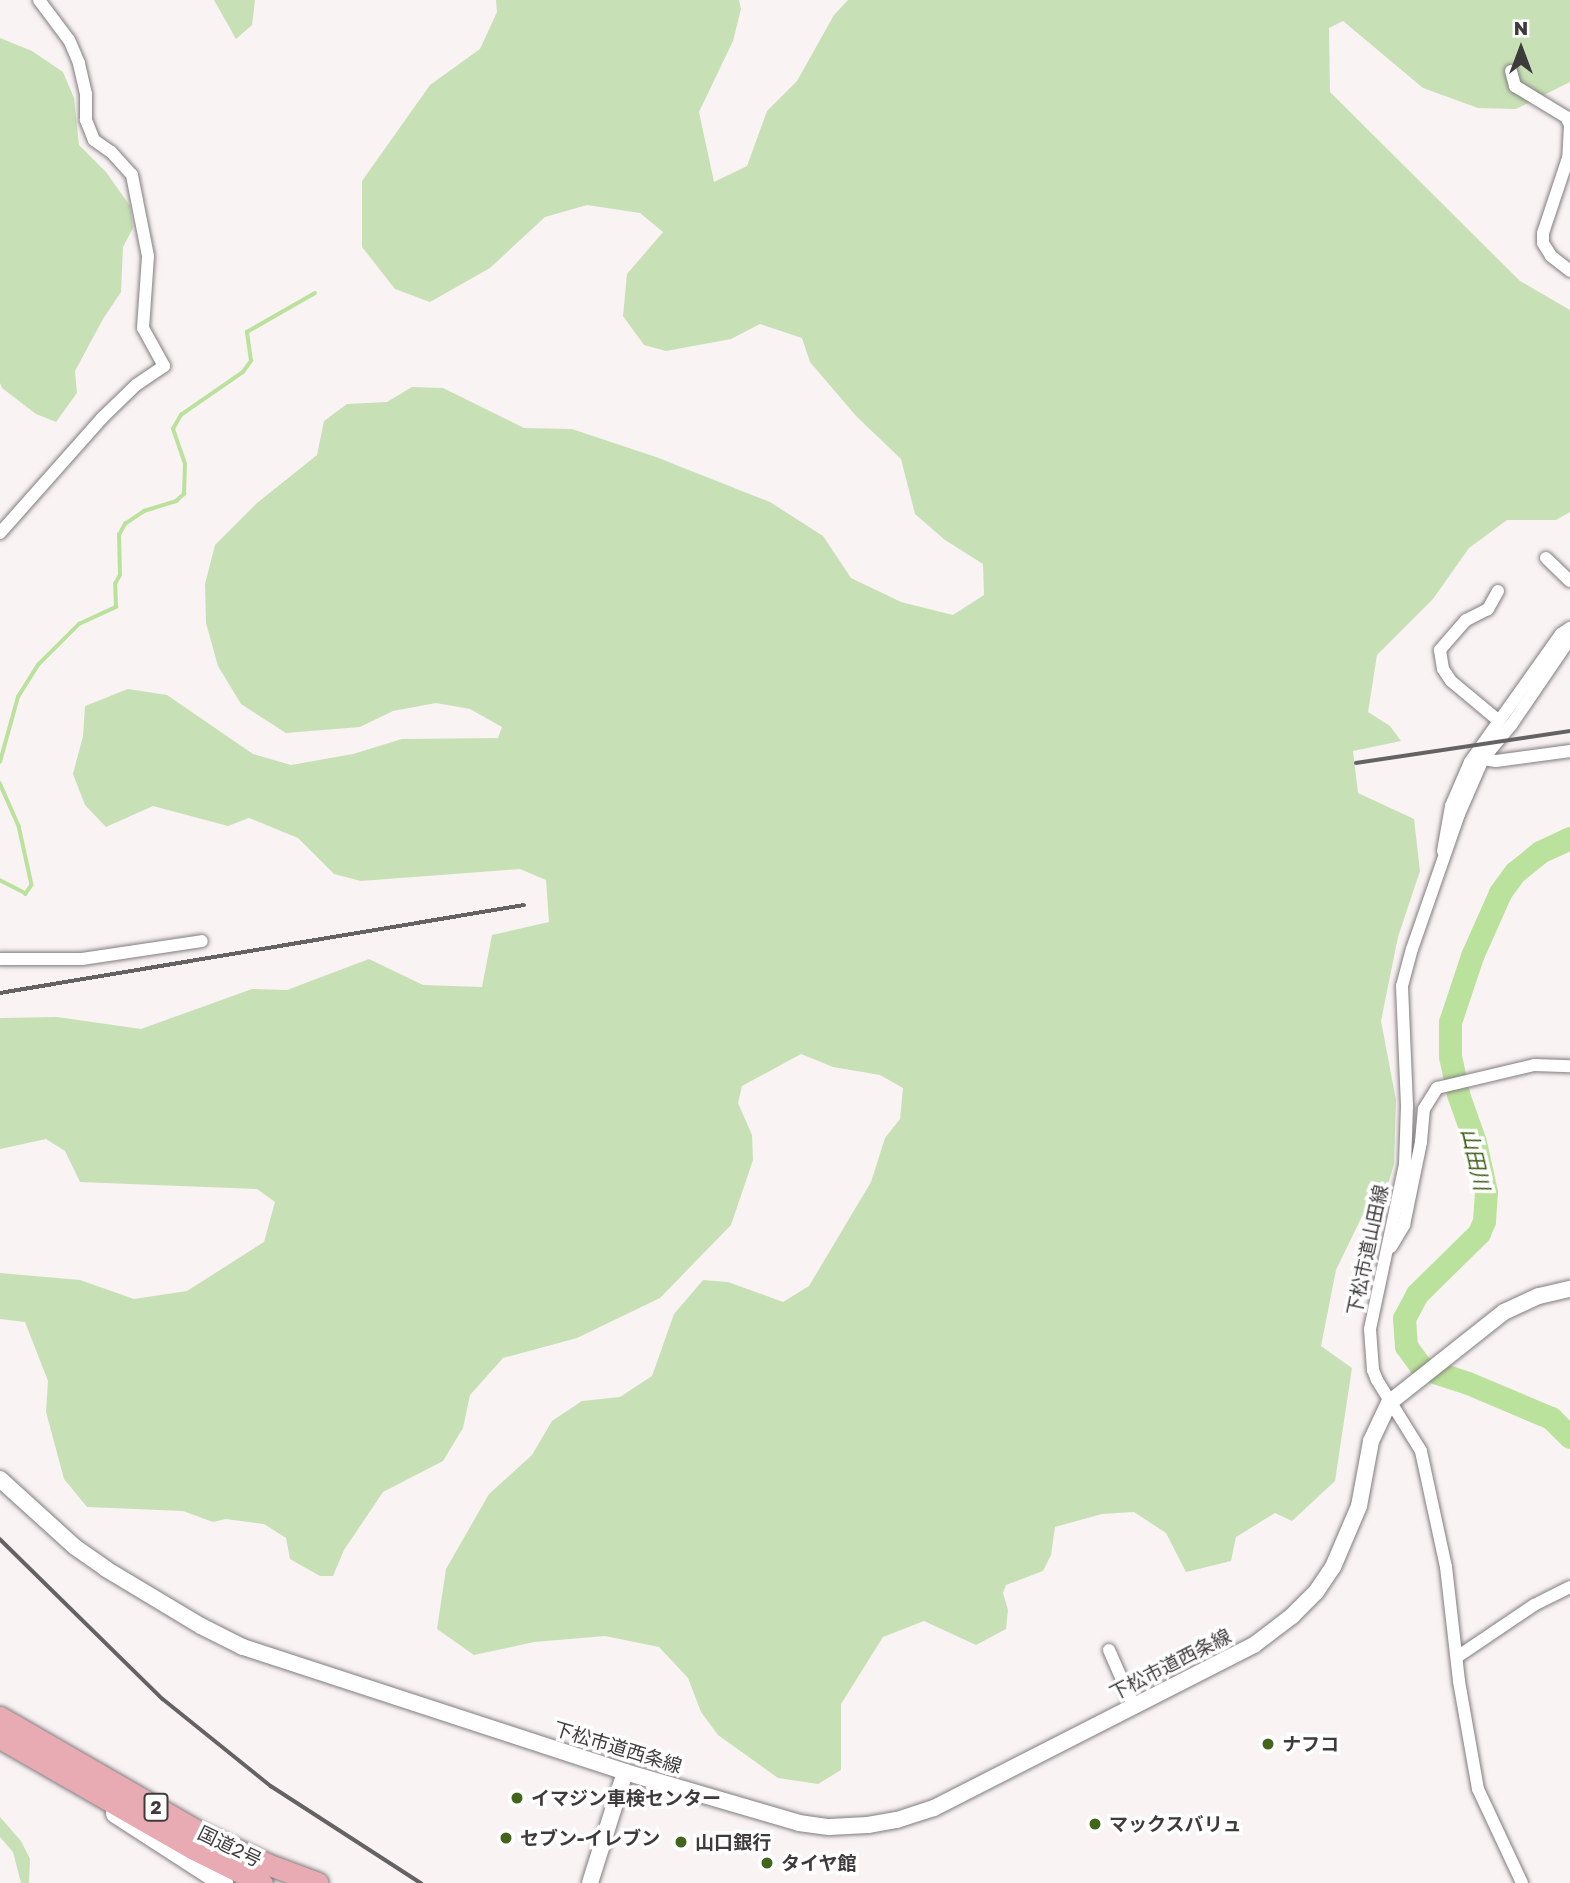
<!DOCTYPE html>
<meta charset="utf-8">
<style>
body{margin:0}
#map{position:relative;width:1570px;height:1883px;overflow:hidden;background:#f9f3f4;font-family:"Golos Text","Noto Sans JP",sans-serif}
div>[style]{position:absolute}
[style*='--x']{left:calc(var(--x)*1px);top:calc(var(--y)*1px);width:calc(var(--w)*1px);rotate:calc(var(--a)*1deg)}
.green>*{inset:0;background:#c8e0b5}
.stream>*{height:3.5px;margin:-1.75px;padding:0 1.75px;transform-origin:1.75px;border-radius:1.75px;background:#bbe29c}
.river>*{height:23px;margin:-11.5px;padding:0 11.5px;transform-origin:11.5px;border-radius:11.5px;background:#bbe29c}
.roads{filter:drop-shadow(0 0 2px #817c7d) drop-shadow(0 0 2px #817c7d)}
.minor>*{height:12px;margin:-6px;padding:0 6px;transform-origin:6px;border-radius:6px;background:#fff}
.tertiary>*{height:16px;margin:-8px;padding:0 8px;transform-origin:8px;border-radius:8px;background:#fff}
.secondary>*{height:19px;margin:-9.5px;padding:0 9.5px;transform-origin:9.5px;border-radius:9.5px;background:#fff}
.trunk>*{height:21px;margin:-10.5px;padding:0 10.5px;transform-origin:10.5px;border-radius:10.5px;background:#e8abb4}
.rail>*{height:3.5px;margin:-1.75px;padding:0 1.75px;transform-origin:1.75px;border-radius:1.75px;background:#656263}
.dots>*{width:19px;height:19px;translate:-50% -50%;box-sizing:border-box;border:4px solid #fff;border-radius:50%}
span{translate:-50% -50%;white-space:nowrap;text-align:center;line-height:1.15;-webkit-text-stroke:7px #fff;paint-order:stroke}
.shield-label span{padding:2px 5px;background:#fff;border:2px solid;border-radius:5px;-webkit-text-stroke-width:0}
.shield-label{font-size:18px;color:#3e3b3c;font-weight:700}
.street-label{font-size:19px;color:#3e3b3c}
.poi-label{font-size:19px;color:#3e3b3c;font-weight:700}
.left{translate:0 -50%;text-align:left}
.water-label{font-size:21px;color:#3c5d17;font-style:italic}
.north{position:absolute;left:1486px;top:14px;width:70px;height:70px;-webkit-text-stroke:5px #fff;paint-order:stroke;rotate:0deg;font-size:19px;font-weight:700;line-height:28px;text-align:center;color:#3e3b3c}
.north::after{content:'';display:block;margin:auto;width:24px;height:32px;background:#3e3b3c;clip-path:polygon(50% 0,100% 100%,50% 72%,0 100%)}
</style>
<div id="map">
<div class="green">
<i style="clip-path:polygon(214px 0,255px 0,252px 25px,236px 39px)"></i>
<i style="clip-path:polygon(496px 0,739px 0,741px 9px,733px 41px,699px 112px,714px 182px,747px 166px,767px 111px,797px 81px,834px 15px,848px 0,1570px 0,1570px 82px,1516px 109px,1478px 108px,1423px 88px,1343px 21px,1329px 28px,1330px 92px,1520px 281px,1570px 310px,1570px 512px,1556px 520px,1507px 520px,1469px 548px,1433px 599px,1377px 655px,1368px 712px,1390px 726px,1401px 741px,1353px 751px,1358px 793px,1414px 819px,1420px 871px,1398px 937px,1381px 1021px,1396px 1100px,1394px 1164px,1383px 1201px,1365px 1210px,1336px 1270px,1321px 1346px,1352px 1368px,1335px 1481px,1292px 1521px,1275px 1513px,1236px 1537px,1231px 1561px,1186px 1572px,1166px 1533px,1134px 1512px,1102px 1514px,1055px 1527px,1051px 1555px,1043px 1571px,1006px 1585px,1003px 1593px,1008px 1610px,1006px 1629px,976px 1645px,924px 1621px,883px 1637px,841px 1704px,841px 1770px,818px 1784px,778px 1778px,718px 1735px,701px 1712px,688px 1678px,659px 1647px,605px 1636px,534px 1642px,474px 1655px,437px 1629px,446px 1569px,489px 1494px,532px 1455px,552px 1421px,582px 1401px,620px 1397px,652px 1376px,674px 1314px,703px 1280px,728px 1282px,783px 1302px,809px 1286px,871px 1182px,885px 1138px,900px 1119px,903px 1088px,880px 1075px,833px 1067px,801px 1054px,742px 1086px,738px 1103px,752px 1135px,753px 1160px,731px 1225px,660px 1298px,577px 1338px,503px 1358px,470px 1395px,463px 1428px,443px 1461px,383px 1492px,344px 1550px,333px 1576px,320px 1576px,290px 1559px,286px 1538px,264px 1524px,226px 1519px,213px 1522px,183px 1511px,87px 1507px,64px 1479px,46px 1412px,48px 1381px,25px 1322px,0 1319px,0 1273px,80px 1280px,134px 1299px,187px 1291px,264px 1242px,275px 1202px,257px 1189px,80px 1182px,65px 1151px,46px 1139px,0 1149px,0 1018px,57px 1017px,141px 1029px,252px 989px,287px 990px,369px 959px,423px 985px,482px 987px,492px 935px,549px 922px,546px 880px,520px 869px,361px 881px,334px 874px,298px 838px,249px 818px,228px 826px,153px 806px,106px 827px,85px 805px,73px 774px,83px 736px,85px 706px,128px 689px,167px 695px,253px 754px,291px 765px,353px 754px,402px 739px,498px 738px,502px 727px,470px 709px,436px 703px,393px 711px,360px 727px,286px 733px,241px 704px,218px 666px,206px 623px,205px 584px,215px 545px,257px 503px,317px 455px,324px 421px,347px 404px,387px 402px,412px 387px,443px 388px,524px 428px,572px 429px,656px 457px,770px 502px,823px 536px,851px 578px,901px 602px,953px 615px,984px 595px,983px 564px,945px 540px,915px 514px,901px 459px,856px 416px,810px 362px,802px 338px,760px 324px,731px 339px,666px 351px,644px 345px,623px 316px,627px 274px,663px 232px,640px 213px,587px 205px,545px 217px,490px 268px,430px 302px,395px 289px,362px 247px,362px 181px,430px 85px,480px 49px,497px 12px)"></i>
<i style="clip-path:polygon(0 38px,32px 51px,63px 72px,74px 98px,79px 145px,106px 172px,130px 206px,133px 228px,123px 247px,121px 292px,103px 319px,75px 371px,77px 393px,56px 422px,36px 414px,2px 388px,0 383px)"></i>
<i style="clip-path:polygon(0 1817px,21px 1841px,30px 1859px,29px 1883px,21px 1883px,13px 1852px,0 1837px)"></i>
</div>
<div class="stream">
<i style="--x:0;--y:762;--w:67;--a:-74.5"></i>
<i style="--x:18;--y:697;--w:38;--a:-58"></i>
<i style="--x:38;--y:665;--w:58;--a:-45"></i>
<i style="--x:79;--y:624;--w:41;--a:-24.7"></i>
<i style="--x:116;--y:607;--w:23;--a:-92"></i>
<i style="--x:115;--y:584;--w:10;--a:-61"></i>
<i style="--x:120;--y:575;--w:40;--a:-91.4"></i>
<i style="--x:119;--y:535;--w:13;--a:-61"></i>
<i style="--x:125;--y:524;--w:23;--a:-34"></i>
<i style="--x:144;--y:511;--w:34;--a:-17"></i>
<i style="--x:176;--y:501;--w:11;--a:-41"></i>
<i style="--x:184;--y:494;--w:30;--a:-88"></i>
<i style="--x:185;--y:464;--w:37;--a:-109"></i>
<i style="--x:173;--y:429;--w:16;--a:-60"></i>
<i style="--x:181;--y:415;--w:75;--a:-34.7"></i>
<i style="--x:243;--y:372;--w:14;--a:-54"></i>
<i style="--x:251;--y:361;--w:29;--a:-98"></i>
<i style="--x:247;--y:332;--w:78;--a:-29.8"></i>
<i style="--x:0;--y:783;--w:47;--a:66.2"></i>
<i style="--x:19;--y:826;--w:60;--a:77.6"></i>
<i style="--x:32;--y:885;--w:11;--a:124"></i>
<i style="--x:26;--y:894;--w:29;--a:-153"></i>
</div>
<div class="river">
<i style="--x:1570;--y:838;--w:33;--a:155"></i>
<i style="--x:1540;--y:852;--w:32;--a:141"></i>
<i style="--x:1515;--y:872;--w:26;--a:126"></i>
<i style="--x:1500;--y:893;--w:69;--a:114"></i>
<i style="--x:1472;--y:956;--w:70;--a:108.4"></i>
<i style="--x:1450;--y:1022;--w:34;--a:90"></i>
<i style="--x:1450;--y:1056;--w:39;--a:78"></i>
<i style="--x:1458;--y:1094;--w:51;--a:70.5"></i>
<i style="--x:1475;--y:1142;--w:51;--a:77.6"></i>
<i style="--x:1486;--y:1192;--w:29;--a:94"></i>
<i style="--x:1484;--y:1221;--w:13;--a:113"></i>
<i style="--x:1479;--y:1233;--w:87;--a:135.5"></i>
<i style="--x:1417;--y:1294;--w:27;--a:118"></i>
<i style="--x:1404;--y:1318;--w:28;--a:86"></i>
<i style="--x:1406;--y:1346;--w:27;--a:54"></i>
<i style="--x:1422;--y:1368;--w:48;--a:18.1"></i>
<i style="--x:1468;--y:1383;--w:90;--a:22.9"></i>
<i style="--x:1551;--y:1418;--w:27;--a:45"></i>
</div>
<div class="roads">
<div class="minor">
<i style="--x:1511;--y:71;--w:16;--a:75"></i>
<i style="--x:1515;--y:86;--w:60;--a:31.3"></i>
<i style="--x:1566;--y:117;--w:9;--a:63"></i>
<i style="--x:1570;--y:125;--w:33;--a:93"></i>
<i style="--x:1568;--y:158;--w:79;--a:108.4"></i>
<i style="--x:1543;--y:233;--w:10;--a:90"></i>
<i style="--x:1543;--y:243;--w:15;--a:58"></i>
<i style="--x:1551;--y:256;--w:24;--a:38"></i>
<i style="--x:0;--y:533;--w:154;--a:-48.4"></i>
<i style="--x:102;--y:418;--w:47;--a:-44.1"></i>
<i style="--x:136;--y:385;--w:34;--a:-34"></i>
<i style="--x:164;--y:366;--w:43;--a:-118.9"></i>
<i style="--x:143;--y:328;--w:72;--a:-86"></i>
<i style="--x:148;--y:256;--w:83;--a:-101.2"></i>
<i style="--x:132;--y:175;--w:31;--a:-132"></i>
<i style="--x:111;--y:152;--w:21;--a:-145"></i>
<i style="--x:94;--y:140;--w:22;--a:-112"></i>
<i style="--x:86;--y:120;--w:26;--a:-90"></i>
<i style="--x:86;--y:94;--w:32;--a:-103"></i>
<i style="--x:79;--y:63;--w:25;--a:-113"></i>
<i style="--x:69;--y:40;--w:50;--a:-126.9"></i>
<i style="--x:1546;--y:558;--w:33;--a:44"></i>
<i style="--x:1498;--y:591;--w:21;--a:119"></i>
<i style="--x:1488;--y:609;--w:25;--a:153"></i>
<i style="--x:1466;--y:620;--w:40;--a:131"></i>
<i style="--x:1440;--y:650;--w:19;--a:81"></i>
<i style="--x:1443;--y:669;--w:14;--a:56"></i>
<i style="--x:1451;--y:681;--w:62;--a:39.8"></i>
<i style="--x:1483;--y:759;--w:13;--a:9"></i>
<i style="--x:1496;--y:761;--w:75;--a:-7.7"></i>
<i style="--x:1443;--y:851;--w:46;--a:-79.9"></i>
<i style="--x:1451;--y:806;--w:48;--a:-66.6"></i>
<i style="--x:1470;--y:762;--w:157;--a:-54.6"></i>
<i style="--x:1561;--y:634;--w:11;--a:-34"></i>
<i style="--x:0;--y:959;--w:82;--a:0"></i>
<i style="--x:82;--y:959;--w:121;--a:-8.5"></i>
<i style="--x:1391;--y:1247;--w:26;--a:-59"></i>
<i style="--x:1404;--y:1225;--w:85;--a:-78.4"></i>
<i style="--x:1421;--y:1142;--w:33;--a:-85"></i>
<i style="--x:1424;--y:1109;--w:25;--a:-58"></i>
<i style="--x:1437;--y:1088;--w:100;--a:-13.3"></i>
<i style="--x:1534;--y:1065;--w:36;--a:2"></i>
<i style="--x:1109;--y:1650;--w:62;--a:66.3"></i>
<i style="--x:1457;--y:1657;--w:93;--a:-34"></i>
<i style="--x:1534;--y:1605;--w:40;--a:-26.6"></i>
<i style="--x:1522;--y:1883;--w:104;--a:-115.1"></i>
<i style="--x:1478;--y:1789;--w:110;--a:-100"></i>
<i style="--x:1459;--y:1681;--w:115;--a:-96.5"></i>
<i style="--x:1446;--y:1567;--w:119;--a:-102.2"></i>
<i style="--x:1421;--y:1451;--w:84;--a:-121.8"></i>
<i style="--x:1377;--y:1380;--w:11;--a:-112"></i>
<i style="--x:1373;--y:1370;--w:41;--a:-94.2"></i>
<i style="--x:1370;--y:1329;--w:169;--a:-78"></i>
<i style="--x:1405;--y:1164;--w:58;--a:-88"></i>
<i style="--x:1407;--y:1106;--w:120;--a:-92.4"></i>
<i style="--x:1402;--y:986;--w:38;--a:-75"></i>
<i style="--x:1412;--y:949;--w:143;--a:-70.8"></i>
<i style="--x:1459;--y:814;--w:60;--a:-66.4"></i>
<i style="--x:1483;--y:759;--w:45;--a:-50.4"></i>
<i style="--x:1512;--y:724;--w:103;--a:-55.7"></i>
</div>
<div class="tertiary">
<i style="--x:0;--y:1479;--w:101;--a:42.2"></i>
<i style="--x:75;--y:1547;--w:38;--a:35"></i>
<i style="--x:106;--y:1569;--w:111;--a:31"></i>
<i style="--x:201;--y:1626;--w:47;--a:26.6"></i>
<i style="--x:243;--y:1647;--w:402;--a:18.1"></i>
<i style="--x:625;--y:1772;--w:181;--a:16.3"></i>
<i style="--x:799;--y:1823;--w:30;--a:8"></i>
<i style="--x:829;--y:1827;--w:39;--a:-3"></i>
<i style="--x:868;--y:1825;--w:29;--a:-10"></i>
<i style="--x:897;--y:1820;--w:39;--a:-18"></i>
<i style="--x:934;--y:1808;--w:359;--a:-27"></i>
<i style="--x:1254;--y:1645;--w:48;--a:-37.3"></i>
<i style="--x:1292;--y:1616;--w:34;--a:-45"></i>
<i style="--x:1316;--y:1592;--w:30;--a:-56"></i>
<i style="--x:1333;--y:1567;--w:66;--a:-66.9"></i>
<i style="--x:1359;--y:1506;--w:66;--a:-79.5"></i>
<i style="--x:1371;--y:1441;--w:42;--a:-64.7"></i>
<i style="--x:1389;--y:1403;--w:147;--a:-38.4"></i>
<i style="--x:1504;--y:1312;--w:38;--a:-25"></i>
<i style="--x:1539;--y:1296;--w:32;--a:-13"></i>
<i style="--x:590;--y:1883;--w:116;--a:-72.5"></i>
</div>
<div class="secondary">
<i style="--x:115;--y:1813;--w:129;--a:32.9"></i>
</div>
<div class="trunk">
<i style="--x:0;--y:1717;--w:234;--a:30"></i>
<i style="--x:203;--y:1834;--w:71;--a:25.1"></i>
<i style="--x:267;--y:1864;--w:54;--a:20.4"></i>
<i style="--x:0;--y:1738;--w:221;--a:29.8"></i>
<i style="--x:192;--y:1848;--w:78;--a:26.6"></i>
</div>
</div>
<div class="rail">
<i style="--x:1356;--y:763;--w:216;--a:-8.5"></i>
<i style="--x:0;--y:993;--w:531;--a:-9.53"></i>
<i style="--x:0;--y:1539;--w:228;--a:44.5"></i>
<i style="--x:163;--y:1699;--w:139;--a:38.9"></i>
<i style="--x:271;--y:1786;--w:179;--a:32.9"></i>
</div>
<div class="dots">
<i style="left:1268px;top:1744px;background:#42651c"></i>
<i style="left:517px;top:1798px;background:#42651c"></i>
<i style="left:1095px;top:1824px;background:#42651c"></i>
<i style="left:506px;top:1838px;background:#42651c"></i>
<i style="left:681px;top:1842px;background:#42651c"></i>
<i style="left:767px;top:1863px;background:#42651c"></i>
</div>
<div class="shield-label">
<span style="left:156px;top:1807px">2</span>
</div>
<div class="street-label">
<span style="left:1367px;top:1250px;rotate:-78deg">下松市道山田線</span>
<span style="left:1170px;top:1664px;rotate:-27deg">下松市道西条線</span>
<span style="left:618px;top:1747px;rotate:17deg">下松市道西条線</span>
<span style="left:230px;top:1846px;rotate:26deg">国道2号</span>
</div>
<div class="poi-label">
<span class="left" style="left:1282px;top:1744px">ナフコ</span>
<span class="left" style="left:531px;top:1798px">イマジン車検センター</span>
<span class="left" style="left:1109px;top:1824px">マックスバリュ</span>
<span class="left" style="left:520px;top:1838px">セブン-イレブン</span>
<span class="left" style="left:695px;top:1842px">山口銀行</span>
<span class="left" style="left:781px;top:1863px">タイヤ館</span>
</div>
<div class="water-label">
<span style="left:1476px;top:1159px;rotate:77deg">山田川</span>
</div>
<div class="north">N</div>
</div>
